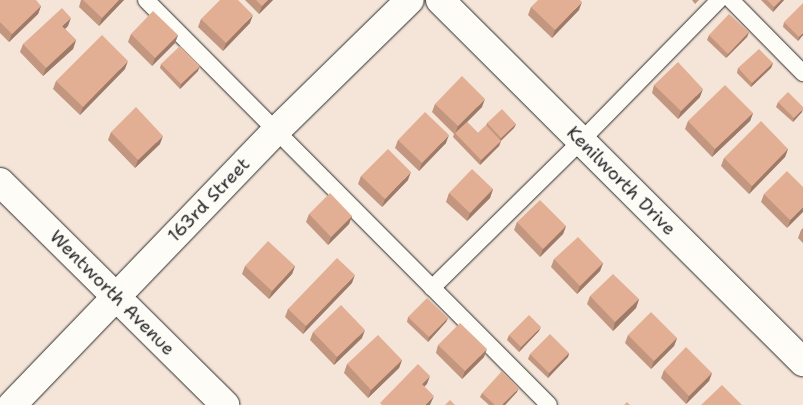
<!DOCTYPE html>
<style>
body{margin:0}
#map{position:relative;width:803px;height:405px;overflow:hidden;background:#f5e5d9;font-family:"Shantell Sans",sans-serif}
div>[style]{position:absolute}
[style*='--x']{left:calc(var(--x)*1px);top:calc(var(--y)*1px);width:calc(var(--w)*1px);rotate:calc(var(--a)*1deg)}
.roads{filter:drop-shadow(0 0 1px #2b2b2b) drop-shadow(0 0 1px #2b2b2b)}
.service>*{height:16px;margin:-8px;padding:0 8px;transform-origin:8px;border-radius:8px;background:#fdfcf7}
.minor>*{height:28px;margin:-14px;padding:0 14px;transform-origin:14px;border-radius:14px;background:#fdfcf7}
.tertiary>*{height:28px;margin:-14px;padding:0 14px;transform-origin:14px;border-radius:14px;background:#fdfcf7}
.wall>*{inset:0;background:#c2967f}
.shaded-wall>*{inset:0;background:#9e7a68}
.building>*{inset:0;background:#e2af94}
span{translate:-50% -50%;white-space:nowrap;text-align:center;line-height:1.15;-webkit-text-stroke:5px #fdfcf7;paint-order:stroke}
.street-label{font-size:18px;color:#2b2b2b}
</style>
<div id="map">
<div class="roads">
<div class="service">
<i style="--x:146;--y:0;--w:571;--a:45.14"></i>
<i style="--x:731;--y:0;--w:103;--a:45.4"></i>
<i style="--x:432;--y:288;--w:209;--a:-44.6"></i>
<i style="--x:581;--y:141;--w:197;--a:-45.6"></i>
</div>
<div class="minor">
<i style="--x:440;--y:0;--w:513;--a:44.92"></i>
<i style="--x:12;--y:405;--w:380;--a:-46.1"></i>
<i style="--x:276;--y:131;--w:187;--a:-44.4"></i>
</div>
<div class="tertiary">
<i style="--x:0;--y:182;--w:317;--a:44.7"></i>
</div>
</div>
<div class="wall">
<i style="clip-path:polygon(0 0,41px 6px,38px 14px,9px 42px,0 33px)"></i>
<i style="clip-path:polygon(81px 0,124px 0,99px 26px,79px 7px)"></i>
<i style="clip-path:polygon(245px 0,273px 0,259px 14px)"></i>
<i style="clip-path:polygon(692px 0,699px 0,695px 4px)"></i>
<i style="clip-path:polygon(761px 0,784px 0,773px 12px)"></i>
<i style="clip-path:polygon(531px 7px,579px 10px,552px 38px,528px 15px)"></i>
<i style="clip-path:polygon(201px 19px,250px 23px,223px 51px,198px 27px)"></i>
<i style="clip-path:polygon(784px 22px,803px 35px,798px 41px,783px 27px)"></i>
<i style="clip-path:polygon(68px 26px,65px 29px,76px 40px,73px 49px,43px 76px,20px 52px,23px 44px)"></i>
<i style="clip-path:polygon(749px 32px,747px 37px,726px 58px,707px 40px,709px 35px)"></i>
<i style="clip-path:polygon(131px 34px,178px 35px,175px 43px,152px 66px,128px 42px)"></i>
<i style="clip-path:polygon(773px 63px,771px 68px,751px 87px,737px 73px,738px 68px)"></i>
<i style="clip-path:polygon(161px 64px,198px 71px,180px 89px,160px 68px)"></i>
<i style="clip-path:polygon(125px 69px,80px 115px,53px 89px,56px 81px)"></i>
<i style="clip-path:polygon(654px 85px,700px 97px,678px 119px,652px 93px)"></i>
<i style="clip-path:polygon(778px 102px,802px 112px,793px 122px,776px 107px)"></i>
<i style="clip-path:polygon(435px 104px,482px 107px,467px 122px,478px 133px,486px 126px,487px 123px,516px 124px,514px 128px,501px 141px,499px 146px,480px 165px,453px 137px,454px 134px,432px 112px)"></i>
<i style="clip-path:polygon(753px 113px,750px 121px,712px 157px,685px 129px,688px 121px)"></i>
<i style="clip-path:polygon(111px 132px,160px 144px,135px 168px,108px 140px)"></i>
<i style="clip-path:polygon(398px 140px,446px 143px,419px 171px,395px 148px)"></i>
<i style="clip-path:polygon(788px 149px,785px 157px,749px 194px,721px 166px,724px 158px)"></i>
<i style="clip-path:polygon(361px 176px,408px 180px,382px 207px,358px 184px)"></i>
<i style="clip-path:polygon(803px 187px,787px 228px,761px 202px,764px 194px)"></i>
<i style="clip-path:polygon(493px 189px,490px 198px,467px 221px,446px 202px,449px 193px)"></i>
<i style="clip-path:polygon(309px 214px,352px 216px,349px 224px,328px 245px,306px 222px)"></i>
<i style="clip-path:polygon(517px 222px,566px 226px,563px 234px,540px 257px,514px 230px)"></i>
<i style="clip-path:polygon(803px 228px,803px 243px,798px 238px,801px 230px)"></i>
<i style="clip-path:polygon(554px 259px,603px 263px,600px 271px,577px 294px,551px 267px)"></i>
<i style="clip-path:polygon(245px 266px,295px 266px,292px 274px,269px 299px,242px 274px)"></i>
<i style="clip-path:polygon(352px 283px,303px 334px,285px 317px,288px 309px)"></i>
<i style="clip-path:polygon(590px 296px,639px 299px,636px 308px,613px 331px,587px 304px)"></i>
<i style="clip-path:polygon(408px 317px,448px 318px,446px 322px,428px 342px,407px 322px)"></i>
<i style="clip-path:polygon(539px 331px,519px 352px,507px 340px,509px 335px)"></i>
<i style="clip-path:polygon(313px 332px,362px 338px,334px 365px,310px 340px)"></i>
<i style="clip-path:polygon(628px 335px,677px 338px,674px 346px,651px 369px,625px 343px)"></i>
<i style="clip-path:polygon(438px 345px,484px 357px,462px 379px,436px 353px)"></i>
<i style="clip-path:polygon(569px 353px,568px 357px,548px 378px,528px 359px,530px 354px)"></i>
<i style="clip-path:polygon(402px 360px,399px 368px,368px 398px,344px 373px,347px 364px)"></i>
<i style="clip-path:polygon(664px 370px,712px 373px,709px 381px,686px 404px,661px 378px)"></i>
<i style="clip-path:polygon(517px 392px,505px 405px,489px 405px,480px 397px,482px 393px)"></i>
</div>
<div class="shaded-wall">
<i style="clip-path:polygon(119px 0,124px 0,99px 26px,102px 18px)"></i>
<i style="clip-path:polygon(268px 0,273px 0,259px 14px,262px 6px)"></i>
<i style="clip-path:polygon(781px 0,784px 0,773px 12px,774px 7px)"></i>
<i style="clip-path:polygon(582px 2px,579px 10px,552px 38px,555px 30px)"></i>
<i style="clip-path:polygon(41px 6px,38px 14px,9px 42px,12px 34px)"></i>
<i style="clip-path:polygon(253px 15px,250px 23px,223px 51px,226px 43px)"></i>
<i style="clip-path:polygon(71px 18px,68px 26px,59px 34px,62px 26px)"></i>
<i style="clip-path:polygon(749px 32px,747px 37px,726px 58px,728px 54px)"></i>
<i style="clip-path:polygon(803px 33px,803px 35px,798px 41px,799px 37px)"></i>
<i style="clip-path:polygon(178px 35px,175px 43px,152px 66px,155px 58px)"></i>
<i style="clip-path:polygon(76px 40px,73px 49px,43px 76px,46px 68px)"></i>
<i style="clip-path:polygon(128px 61px,125px 69px,80px 115px,83px 107px)"></i>
<i style="clip-path:polygon(773px 63px,771px 68px,751px 87px,752px 83px)"></i>
<i style="clip-path:polygon(200px 66px,198px 71px,180px 89px,181px 84px)"></i>
<i style="clip-path:polygon(703px 89px,700px 97px,678px 119px,681px 111px)"></i>
<i style="clip-path:polygon(485px 99px,482px 107px,455px 134px,458px 126px)"></i>
<i style="clip-path:polygon(803px 109px,802px 112px,793px 122px,794px 118px)"></i>
<i style="clip-path:polygon(753px 113px,750px 121px,712px 157px,715px 149px)"></i>
<i style="clip-path:polygon(516px 124px,514px 128px,499px 142px,501px 138px)"></i>
<i style="clip-path:polygon(449px 135px,446px 143px,419px 171px,422px 163px)"></i>
<i style="clip-path:polygon(163px 136px,160px 144px,135px 168px,138px 160px)"></i>
<i style="clip-path:polygon(501px 141px,499px 146px,480px 165px,481px 160px)"></i>
<i style="clip-path:polygon(788px 149px,785px 157px,749px 194px,752px 186px)"></i>
<i style="clip-path:polygon(411px 172px,408px 180px,382px 207px,385px 199px)"></i>
<i style="clip-path:polygon(493px 189px,490px 198px,467px 221px,470px 213px)"></i>
<i style="clip-path:polygon(803px 207px,803px 212px,787px 228px,790px 220px)"></i>
<i style="clip-path:polygon(352px 216px,349px 224px,328px 245px,331px 237px)"></i>
<i style="clip-path:polygon(566px 226px,563px 234px,540px 257px,543px 249px)"></i>
<i style="clip-path:polygon(603px 263px,600px 271px,577px 294px,580px 286px)"></i>
<i style="clip-path:polygon(295px 266px,292px 274px,269px 299px,272px 291px)"></i>
<i style="clip-path:polygon(355px 275px,352px 283px,303px 334px,306px 326px)"></i>
<i style="clip-path:polygon(639px 299px,636px 308px,613px 331px,615px 322px)"></i>
<i style="clip-path:polygon(448px 318px,446px 322px,428px 342px,429px 337px)"></i>
<i style="clip-path:polygon(541px 327px,539px 331px,519px 352px,521px 347px)"></i>
<i style="clip-path:polygon(365px 330px,362px 338px,334px 365px,337px 357px)"></i>
<i style="clip-path:polygon(677px 338px,674px 346px,651px 369px,654px 361px)"></i>
<i style="clip-path:polygon(487px 349px,484px 357px,462px 379px,465px 371px)"></i>
<i style="clip-path:polygon(569px 353px,568px 357px,548px 378px,549px 373px)"></i>
<i style="clip-path:polygon(402px 360px,399px 368px,368px 398px,371px 390px)"></i>
<i style="clip-path:polygon(712px 373px,709px 381px,686px 404px,689px 396px)"></i>
<i style="clip-path:polygon(430px 376px,427px 384px,419px 392px,422px 384px)"></i>
<i style="clip-path:polygon(519px 388px,517px 392px,505px 405px,502px 405px)"></i>
<i style="clip-path:polygon(434px 396px,430px 405px,425px 405px)"></i>
</div>
<div class="building">
<i style="clip-path:polygon(0 0,36px 0,41px 6px,12px 34px,0 22px)"></i>
<i style="clip-path:polygon(83px 0,119px 0,102px 18px)"></i>
<i style="clip-path:polygon(220px 0,238px 0,253px 15px,226px 43px,201px 19px)"></i>
<i style="clip-path:polygon(256px 0,268px 0,262px 6px)"></i>
<i style="clip-path:polygon(538px 0,580px 0,582px 2px,555px 30px,531px 7px)"></i>
<i style="clip-path:polygon(767px 0,781px 0,774px 7px)"></i>
<i style="clip-path:polygon(803px 3px,803px 33px,799px 37px,784px 22px)"></i>
<i style="clip-path:polygon(62px 8px,71px 18px,62px 26px,76px 40px,46px 68px,23px 44px)"></i>
<i style="clip-path:polygon(153px 11px,178px 35px,155px 58px,131px 34px)"></i>
<i style="clip-path:polygon(729px 14px,749px 32px,728px 54px,709px 35px)"></i>
<i style="clip-path:polygon(102px 35px,128px 61px,83px 107px,56px 81px)"></i>
<i style="clip-path:polygon(180px 46px,200px 66px,181px 84px,161px 64px)"></i>
<i style="clip-path:polygon(759px 49px,773px 63px,752px 83px,738px 68px)"></i>
<i style="clip-path:polygon(678px 62px,703px 89px,681px 111px,654px 85px)"></i>
<i style="clip-path:polygon(462px 76px,485px 99px,458px 126px,435px 104px)"></i>
<i style="clip-path:polygon(725px 85px,753px 113px,715px 149px,688px 121px)"></i>
<i style="clip-path:polygon(788px 92px,803px 107px,803px 109px,794px 118px,778px 102px)"></i>
<i style="clip-path:polygon(136px 107px,163px 136px,138px 160px,111px 132px)"></i>
<i style="clip-path:polygon(502px 109px,516px 124px,501px 138px,487px 123px)"></i>
<i style="clip-path:polygon(425px 112px,449px 135px,422px 163px,398px 140px)"></i>
<i style="clip-path:polygon(761px 121px,788px 149px,752px 186px,724px 158px)"></i>
<i style="clip-path:polygon(467px 122px,478px 133px,486px 125px,501px 141px,481px 160px,455px 133px)"></i>
<i style="clip-path:polygon(388px 149px,411px 172px,385px 199px,361px 176px)"></i>
<i style="clip-path:polygon(472px 169px,493px 189px,470px 213px,449px 193px)"></i>
<i style="clip-path:polygon(787px 171px,803px 187px,803px 207px,790px 220px,764px 194px)"></i>
<i style="clip-path:polygon(330px 193px,352px 216px,331px 237px,309px 214px)"></i>
<i style="clip-path:polygon(540px 200px,566px 226px,543px 249px,517px 222px)"></i>
<i style="clip-path:polygon(578px 237px,603px 263px,580px 286px,554px 259px)"></i>
<i style="clip-path:polygon(268px 241px,295px 266px,272px 291px,245px 266px)"></i>
<i style="clip-path:polygon(337px 258px,355px 275px,306px 326px,288px 309px)"></i>
<i style="clip-path:polygon(613px 274px,639px 299px,615px 322px,590px 296px)"></i>
<i style="clip-path:polygon(427px 298px,448px 318px,429px 337px,408px 317px)"></i>
<i style="clip-path:polygon(341px 305px,365px 330px,337px 357px,313px 332px)"></i>
<i style="clip-path:polygon(651px 312px,677px 338px,654px 361px,628px 335px)"></i>
<i style="clip-path:polygon(529px 315px,541px 327px,521px 347px,509px 335px)"></i>
<i style="clip-path:polygon(460px 323px,487px 349px,465px 371px,438px 345px)"></i>
<i style="clip-path:polygon(550px 334px,569px 353px,549px 373px,530px 354px)"></i>
<i style="clip-path:polygon(378px 335px,402px 360px,371px 390px,347px 364px)"></i>
<i style="clip-path:polygon(686px 347px,712px 373px,689px 396px,664px 370px)"></i>
<i style="clip-path:polygon(418px 364px,430px 376px,422px 384px,434px 396px,425px 405px,382px 405px,380px 403px)"></i>
<i style="clip-path:polygon(502px 371px,519px 388px,502px 405px,495px 405px,482px 393px)"></i>
<i style="clip-path:polygon(722px 385px,742px 405px,701px 405px)"></i>
<i style="clip-path:polygon(450px 400px,455px 405px,445px 405px)"></i>
<i style="clip-path:polygon(627px 402px,630px 405px,624px 405px)"></i>
</div>
<div class="street-label">
<span style="left:621px;top:181px;rotate:45deg">Kenilworth Drive</span>
<span style="left:209px;top:200px;rotate:-46deg">163rd Street</span>
<span style="left:112px;top:293px;rotate:45deg">Wentworth Avenue</span>
</div>
</div>
